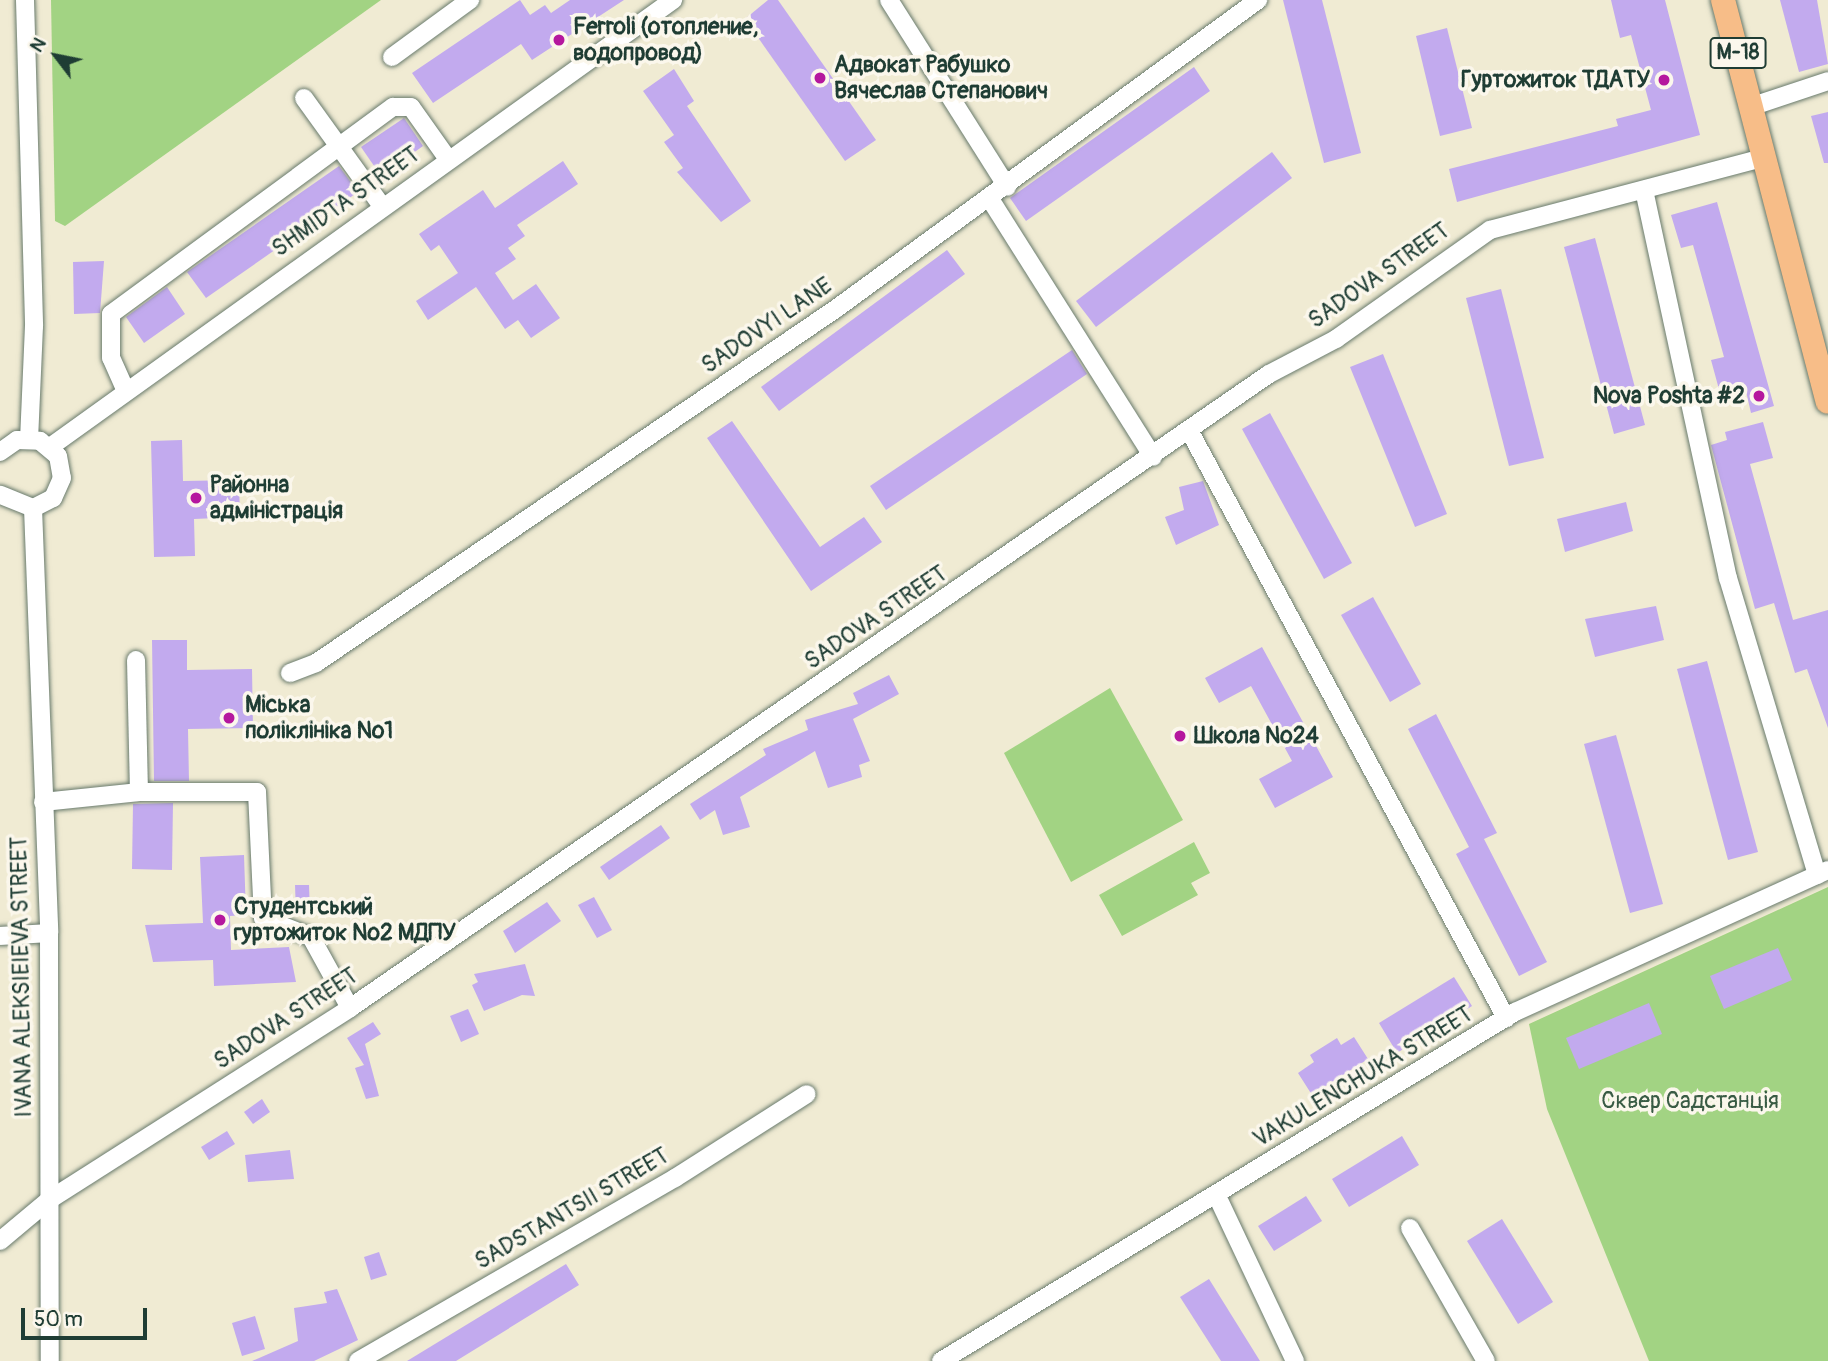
<!DOCTYPE html>
<meta charset="utf-8">
<style>
body{margin:0}
#map{position:relative;width:1828px;height:1361px;overflow:hidden;background:#f0ebd3;font-family:Pangolin,sans-serif}
div>[style]{position:absolute}
[style*='--x']{left:calc(var(--x)*1px);top:calc(var(--y)*1px);width:calc(var(--w)*1px);rotate:calc(var(--a)*1deg)}
.green>*{inset:0;background:#a2d383}
.building>*{inset:0;background:#c2aaee}
.roads{filter:drop-shadow(0 0 2px #687a6c) drop-shadow(0 0 2px #687a6c)}
.minor>*{height:18px;margin:-9px;padding:0 9px;transform-origin:9px;border-radius:9px;background:#fff}
.highway>*{height:24px;margin:-12px;padding:0 12px;transform-origin:12px;border-radius:12px;background:#f7bd88}
.dots>*{width:19px;height:19px;translate:-50% -50%;box-sizing:border-box;border:4px solid #fbf7ec;border-radius:50%}
span{translate:-50% -50%;white-space:nowrap;text-align:center;line-height:1.15;-webkit-text-stroke:7px #fbf7ec;paint-order:stroke}
.shield-label span{padding:2px 5px;background:#fbf7ec;border:2px solid;border-radius:5px;-webkit-text-stroke-width:0}
.shield-label{font-size:21px;color:#1f3d34;font-weight:700}
.poi-label{font-size:23px;color:#1f3d34;font-weight:700}
.left{translate:0 -50%;text-align:left}
.right{translate:-100% -50%;text-align:right}
.street-label{font-size:23px;color:#1f3d34}
.park-label{font-size:23px;color:#395b44}
.north{position:absolute;left:21px;top:21px;width:70px;height:70px;-webkit-text-stroke:5px #fbf7ec;paint-order:stroke;rotate:302deg;font-size:19px;font-weight:700;line-height:28px;text-align:center;color:#1f3d34}
.north::after{content:'';display:block;margin:auto;width:24px;height:32px;background:#1f3d34;clip-path:polygon(50% 0,100% 100%,50% 72%,0 100%)}
.scale{position:absolute;left:21px;top:1308px;width:126px;height:32px;box-sizing:border-box;border:4px solid #1f3d34;border-top:0;padding-left:9px;font-size:21px;line-height:24px;white-space:nowrap;color:#1f3d34;-webkit-text-stroke:5px #fbf7ec;paint-order:stroke}
</style>
<div id="map">
<div class="green">
<i style="clip-path:polygon(51px 0,381px 0,65px 226px,55px 221px)"></i>
<i style="clip-path:polygon(1110px 688px,1183px 820px,1071px 882px,1004px 753px)"></i>
<i style="clip-path:polygon(1194px 842px,1210px 873px,1191px 883px,1198px 895px,1122px 936px,1099px 895px)"></i>
<i style="clip-path:polygon(1828px 887px,1828px 1361px,1649px 1361px,1547px 1109px,1529px 1024px)"></i>
</div>
<div class="building">
<i style="clip-path:polygon(520px 0,530px 15px,545px 5px,551px 13px,570px 0,624px 0,532px 60px,521px 44px,433px 103px,412px 73px)"></i>
<i style="clip-path:polygon(768px 0,778px 0,876px 140px,845px 161px,745px 19px)"></i>
<i style="clip-path:polygon(1283px 0,1322px 0,1361px 153px,1324px 163px)"></i>
<i style="clip-path:polygon(1611px 0,1665px 0,1700px 135px,1457px 202px,1449px 169px,1618px 126px,1616px 119px,1651px 110px,1631px 35px,1620px 38px)"></i>
<i style="clip-path:polygon(1780px 0,1817px 0,1828px 64px,1799px 72px)"></i>
<i style="clip-path:polygon(1447px 28px,1472px 128px,1440px 136px,1416px 36px)"></i>
<i style="clip-path:polygon(1194px 67px,1210px 91px,1026px 221px,1010px 198px)"></i>
<i style="clip-path:polygon(674px 69px,694px 101px,687px 106px,751px 201px,721px 222px,677px 172px,683px 168px,664px 142px,674px 135px,643px 91px)"></i>
<i style="clip-path:polygon(1828px 112px,1828px 163px,1824px 163px,1811px 116px)"></i>
<i style="clip-path:polygon(404px 118px,423px 146px,381px 176px,361px 147px)"></i>
<i style="clip-path:polygon(1272px 152px,1292px 178px,1096px 327px,1076px 301px)"></i>
<i style="clip-path:polygon(563px 161px,578px 184px,517px 225px,525px 236px,508px 248px,516px 259px,495px 273px,513px 300px,536px 284px,560px 318px,531px 338px,518px 320px,505px 329px,476px 287px,428px 320px,416px 301px,458px 273px,439px 245px,431px 251px,419px 234px,483px 190px,495px 208px)"></i>
<i style="clip-path:polygon(339px 166px,358px 192px,206px 298px,187px 272px)"></i>
<i style="clip-path:polygon(1717px 202px,1774px 406px,1751px 413px,1745px 387px,1720px 393px,1711px 360px,1724px 357px,1693px 245px,1681px 248px,1671px 215px)"></i>
<i style="clip-path:polygon(1595px 238px,1645px 425px,1614px 434px,1564px 247px)"></i>
<i style="clip-path:polygon(947px 250px,965px 274px,779px 411px,761px 387px)"></i>
<i style="clip-path:polygon(104px 261px,100px 313px,74px 314px,73px 262px)"></i>
<i style="clip-path:polygon(167px 287px,185px 314px,144px 343px,126px 317px)"></i>
<i style="clip-path:polygon(1501px 289px,1544px 458px,1509px 466px,1466px 298px)"></i>
<i style="clip-path:polygon(1072px 350px,1087px 374px,886px 510px,870px 486px)"></i>
<i style="clip-path:polygon(1383px 354px,1447px 514px,1415px 527px,1350px 367px)"></i>
<i style="clip-path:polygon(1270px 413px,1352px 563px,1324px 579px,1242px 429px)"></i>
<i style="clip-path:polygon(732px 421px,820px 547px,864px 517px,882px 542px,811px 591px,707px 438px)"></i>
<i style="clip-path:polygon(1763px 422px,1773px 458px,1750px 464px,1793px 620px,1828px 610px,1828px 728px,1807px 669px,1795px 673px,1774px 603px,1755px 609px,1711px 445px,1727px 440px,1725px 432px)"></i>
<i style="clip-path:polygon(182px 440px,183px 481px,239px 480px,240px 517px,194px 519px,195px 556px,154px 557px,151px 441px)"></i>
<i style="clip-path:polygon(1203px 481px,1219px 525px,1176px 545px,1165px 517px,1184px 510px,1179px 487px)"></i>
<i style="clip-path:polygon(1626px 502px,1633px 531px,1565px 552px,1557px 519px)"></i>
<i style="clip-path:polygon(1373px 597px,1421px 684px,1390px 702px,1341px 615px)"></i>
<i style="clip-path:polygon(1656px 606px,1664px 640px,1595px 657px,1585px 619px)"></i>
<i style="clip-path:polygon(152px 640px,187px 640px,187px 670px,252px 669px,253px 728px,188px 729px,189px 781px,154px 781px)"></i>
<i style="clip-path:polygon(1262px 647px,1333px 777px,1275px 808px,1259px 779px,1292px 761px,1251px 686px,1219px 703px,1205px 678px)"></i>
<i style="clip-path:polygon(1707px 661px,1758px 852px,1728px 860px,1677px 669px)"></i>
<i style="clip-path:polygon(889px 675px,899px 694px,853px 719px,870px 761px,859px 765px,862px 777px,828px 788px,815px 751px,740px 797px,750px 827px,723px 835px,715px 810px,700px 820px,690px 804px,766px 755px,763px 749px,808px 730px,805px 720px,858px 704px,853px 693px)"></i>
<i style="clip-path:polygon(1436px 714px,1497px 833px,1484px 839px,1547px 962px,1519px 976px,1456px 854px,1469px 847px,1408px 729px)"></i>
<i style="clip-path:polygon(1616px 735px,1663px 904px,1630px 913px,1584px 744px)"></i>
<i style="clip-path:polygon(173px 803px,172px 870px,132px 869px,133px 804px)"></i>
<i style="clip-path:polygon(661px 825px,670px 838px,609px 880px,600px 867px)"></i>
<i style="clip-path:polygon(244px 855px,246px 915px,230px 916px,231px 950px,289px 947px,296px 982px,214px 986px,213px 960px,153px 962px,145px 925px,203px 923px,200px 857px)"></i>
<i style="clip-path:polygon(295px 885px,309px 885px,310px 913px,296px 914px)"></i>
<i style="clip-path:polygon(594px 897px,612px 930px,597px 938px,578px 905px)"></i>
<i style="clip-path:polygon(547px 902px,561px 921px,515px 953px,503px 931px)"></i>
<i style="clip-path:polygon(1778px 948px,1792px 980px,1724px 1009px,1710px 976px)"></i>
<i style="clip-path:polygon(525px 964px,535px 996px,522px 995px,484px 1011px,472px 985px,478px 982px,474px 974px)"></i>
<i style="clip-path:polygon(1454px 977px,1472px 1006px,1397px 1053px,1379px 1023px)"></i>
<i style="clip-path:polygon(1649px 1003px,1662px 1034px,1579px 1069px,1566px 1038px)"></i>
<i style="clip-path:polygon(468px 1009px,479px 1034px,461px 1042px,450px 1016px)"></i>
<i style="clip-path:polygon(373px 1022px,381px 1034px,365px 1044px,379px 1096px,366px 1099px,355px 1068px,364px 1065px,347px 1038px)"></i>
<i style="clip-path:polygon(1354px 1037px,1368px 1059px,1312px 1095px,1298px 1073px,1314px 1062px,1310px 1055px,1337px 1038px,1341px 1045px)"></i>
<i style="clip-path:polygon(262px 1099px,270px 1112px,253px 1124px,244px 1112px)"></i>
<i style="clip-path:polygon(227px 1131px,235px 1144px,209px 1160px,201px 1147px)"></i>
<i style="clip-path:polygon(1402px 1136px,1419px 1165px,1349px 1207px,1332px 1179px)"></i>
<i style="clip-path:polygon(290px 1150px,294px 1179px,248px 1182px,245px 1155px)"></i>
<i style="clip-path:polygon(1306px 1196px,1322px 1221px,1274px 1251px,1258px 1226px)"></i>
<i style="clip-path:polygon(1502px 1219px,1553px 1302px,1518px 1324px,1467px 1241px)"></i>
<i style="clip-path:polygon(379px 1252px,387px 1275px,371px 1280px,364px 1257px)"></i>
<i style="clip-path:polygon(566px 1264px,579px 1285px,456px 1361px,407px 1361px)"></i>
<i style="clip-path:polygon(1209px 1279px,1260px 1361px,1221px 1361px,1180px 1297px)"></i>
<i style="clip-path:polygon(337px 1289px,358px 1340px,314px 1361px,252px 1361px,298px 1341px,294px 1308px,327px 1303px,324px 1292px)"></i>
<i style="clip-path:polygon(255px 1316px,265px 1349px,242px 1356px,232px 1323px)"></i>
</div>
<div class="roads">
<div class="minor">
<i style="--x:25;--y:0;--w:326;--a:88.4"></i>
<i style="--x:34;--y:326;--w:113;--a:92.5"></i>
<i style="--x:889;--y:0;--w:221;--a:57.7"></i>
<i style="--x:392;--y:57;--w:97;--a:-36.2"></i>
<i style="--x:304;--y:98;--w:133;--a:54.2"></i>
<i style="--x:1753;--y:106;--w:79;--a:-18.4"></i>
<i style="--x:1644;--y:190;--w:397;--a:77.8"></i>
<i style="--x:1728;--y:578;--w:310;--a:73.3"></i>
<i style="--x:990;--y:199;--w:305;--a:57.7"></i>
<i style="--x:125;--y:389;--w:34;--a:-114"></i>
<i style="--x:111;--y:358;--w:44;--a:-90"></i>
<i style="--x:111;--y:314;--w:350;--a:-36.3"></i>
<i style="--x:393;--y:107;--w:18;--a:0"></i>
<i style="--x:411;--y:107;--w:64;--a:54.6"></i>
<i style="--x:1190;--y:432;--w:666;--a:61.66"></i>
<i style="--x:50;--y:447;--w:767;--a:-35.66"></i>
<i style="--x:0;--y:452;--w:21;--a:-35"></i>
<i style="--x:17;--y:440;--w:23;--a:2"></i>
<i style="--x:40;--y:441;--w:23;--a:40"></i>
<i style="--x:58;--y:456;--w:22;--a:80"></i>
<i style="--x:62;--y:478;--w:22;--a:114"></i>
<i style="--x:53;--y:498;--w:22;--a:153"></i>
<i style="--x:33;--y:508;--w:35;--a:-158"></i>
<i style="--x:33;--y:508;--w:425;--a:87.8"></i>
<i style="--x:49;--y:933;--w:428;--a:89.9"></i>
<i style="--x:290;--y:673;--w:28;--a:-21"></i>
<i style="--x:316;--y:663;--w:630;--a:-34.27"></i>
<i style="--x:837;--y:308;--w:522;--a:-36.19"></i>
<i style="--x:139;--y:792;--w:118;--a:0"></i>
<i style="--x:257;--y:792;--w:126;--a:87.3"></i>
<i style="--x:263;--y:918;--w:52;--a:21.6"></i>
<i style="--x:311;--y:937;--w:81;--a:61.2"></i>
<i style="--x:43;--y:802;--w:97;--a:-5.9"></i>
<i style="--x:139;--y:792;--w:132;--a:-91.3"></i>
<i style="--x:0;--y:936;--w:49;--a:-3.5"></i>
<i style="--x:1217;--y:1196;--w:183;--a:64.7"></i>
<i style="--x:1410;--y:1228;--w:153;--a:60.3"></i>
<i style="--x:0;--y:1241;--w:64;--a:-39.9"></i>
<i style="--x:49;--y:1200;--w:357;--a:-32.5"></i>
<i style="--x:350;--y:1008;--w:1116;--a:-34.6"></i>
<i style="--x:1269;--y:374;--w:76;--a:-27.6"></i>
<i style="--x:1336;--y:339;--w:189;--a:-35.3"></i>
<i style="--x:1490;--y:230;--w:285;--a:-14.8"></i>
<i style="--x:358;--y:1361;--w:366;--a:-30"></i>
<i style="--x:675;--y:1178;--w:156;--a:-32.5"></i>
<i style="--x:941;--y:1361;--w:672;--a:-31.3"></i>
<i style="--x:1515;--y:1012;--w:344;--a:-24.4"></i>
</div>
<div class="highway">
<i style="--x:1723;--y:0;--w:415;--a:75.4"></i>
</div>
</div>
<div class="dots">
<i style="left:559px;top:40px;background:#b5179e"></i>
<i style="left:820px;top:78px;background:#b5179e"></i>
<i style="left:1664px;top:80px;background:#b5179e"></i>
<i style="left:1759px;top:396px;background:#b5179e"></i>
<i style="left:196px;top:498px;background:#b5179e"></i>
<i style="left:229px;top:718px;background:#b5179e"></i>
<i style="left:1180px;top:736px;background:#b5179e"></i>
<i style="left:220px;top:920px;background:#b5179e"></i>
</div>
<div class="shield-label">
<span style="left:1738px;top:53px">М-18</span>
</div>
<div class="poi-label">
<span class="left" style="left:573px;top:40px">Ferroli (отопление,<br>водопровод)</span>
<span class="left" style="left:834px;top:78px">Адвокат Рабушко<br>Вячеслав Степанович</span>
<span class="right" style="left:1650px;top:80px">Гуртожиток ТДАТУ</span>
<span class="right" style="left:1745px;top:396px">Nova Poshta #2</span>
<span class="left" style="left:210px;top:498px">Районна<br>адміністрація</span>
<span class="left" style="left:245px;top:718px">Міська<br>поліклініка №1</span>
<span class="left" style="left:1194px;top:736px">Школа №24</span>
<span class="left" style="left:234px;top:920px">Студентський<br>гуртожиток №2 МДПУ</span>
</div>
<div class="street-label">
<span style="left:346px;top:202px;rotate:-35deg">SHMIDTA STREET</span>
<span style="left:1379px;top:276px;rotate:-35deg">SADOVA STREET</span>
<span style="left:767px;top:326px;rotate:-34deg">SADOVYI LANE</span>
<span style="left:876px;top:618px;rotate:-34deg">SADOVA STREET</span>
<span style="left:22px;top:977px;rotate:-91deg">IVANA ALEKSIEIEVA STREET</span>
<span style="left:286px;top:1019px;rotate:-33deg">SADOVA STREET</span>
<span style="left:1363px;top:1077px;rotate:-31deg">VAKULENCHUKA STREET</span>
<span style="left:572px;top:1209px;rotate:-30deg">SADSTANTSII STREET</span>
</div>
<div class="park-label">
<span style="left:1690px;top:1101px">Сквер Садстанція</span>
</div>
<div class="north">N</div>
<div class="scale">50 m</div>
</div>
